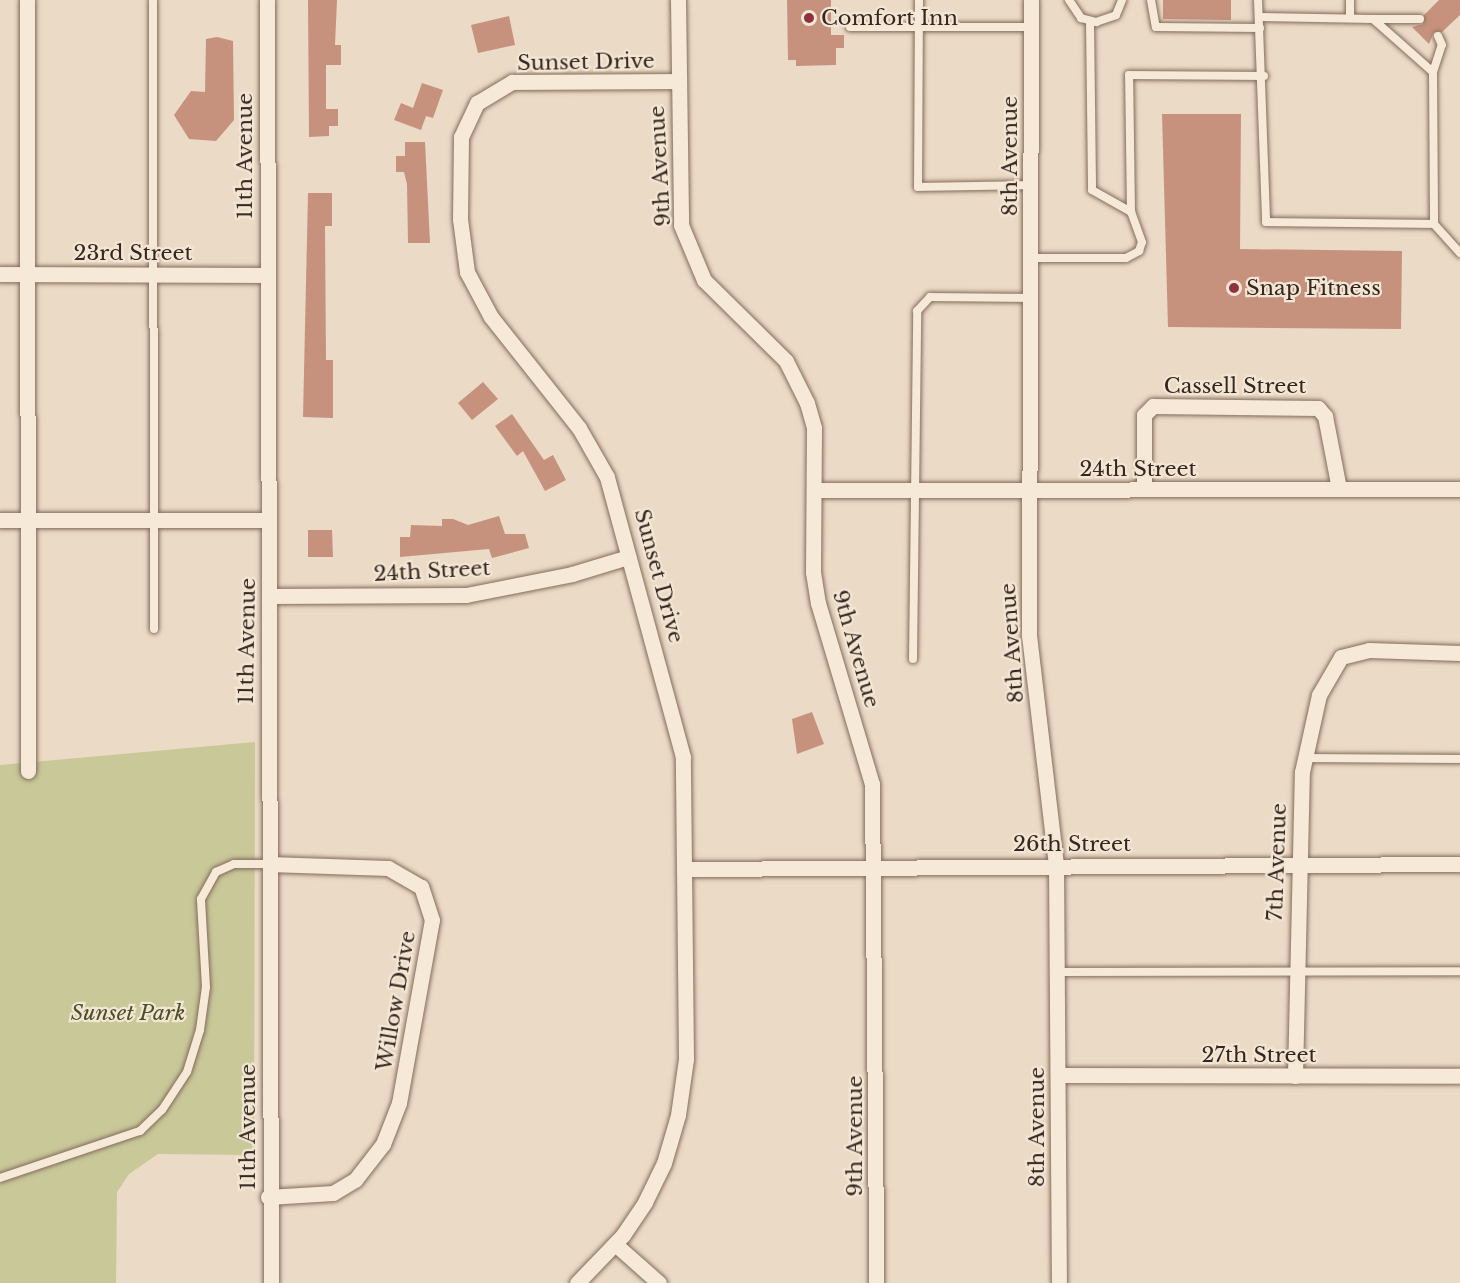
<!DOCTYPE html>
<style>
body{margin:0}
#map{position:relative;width:1460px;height:1283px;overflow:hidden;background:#ebdac5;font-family:"Libre Baskerville",serif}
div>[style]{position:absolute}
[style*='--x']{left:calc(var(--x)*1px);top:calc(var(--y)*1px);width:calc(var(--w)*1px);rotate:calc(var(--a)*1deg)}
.green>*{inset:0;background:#c8c899}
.building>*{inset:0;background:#c6927d}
.roads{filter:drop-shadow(0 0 2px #846c5c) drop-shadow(0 0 2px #846c5c)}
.lane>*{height:8px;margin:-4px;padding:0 4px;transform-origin:4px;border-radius:4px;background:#f6e9d7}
.street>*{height:15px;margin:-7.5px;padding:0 7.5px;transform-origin:7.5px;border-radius:7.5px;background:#f6e9d7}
.dots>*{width:16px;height:16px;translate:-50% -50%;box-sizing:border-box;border:3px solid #f3e6d4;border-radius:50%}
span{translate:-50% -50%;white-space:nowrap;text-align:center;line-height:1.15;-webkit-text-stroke:4.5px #f3e6d4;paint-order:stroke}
.poi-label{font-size:21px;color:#35271f}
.left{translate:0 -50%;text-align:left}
.street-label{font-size:21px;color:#35271f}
.park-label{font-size:21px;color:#4b5027;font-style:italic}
</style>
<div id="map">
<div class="green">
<i style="clip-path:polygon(255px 742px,254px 1155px,158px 1154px,129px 1174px,117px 1192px,116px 1283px,0 1283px,0 765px)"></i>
</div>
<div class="building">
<i style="clip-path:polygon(308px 0,337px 0,335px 45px,341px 45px,341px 65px,326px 65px,326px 109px,338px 109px,338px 126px,329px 126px,329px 136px,309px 137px)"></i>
<i style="clip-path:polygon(787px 0,831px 0,831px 35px,844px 35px,844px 48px,836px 48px,836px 65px,796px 66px,796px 60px,788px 60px)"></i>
<i style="clip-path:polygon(1163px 0,1231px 0,1231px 20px,1163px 19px)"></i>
<i style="clip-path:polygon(1439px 0,1460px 0,1460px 15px,1442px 32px,1434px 32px,1429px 44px,1412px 27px,1423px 24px,1424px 15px)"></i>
<i style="clip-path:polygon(509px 16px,515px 45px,478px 53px,471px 25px)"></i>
<i style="clip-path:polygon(217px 37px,233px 41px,234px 120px,216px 141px,189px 139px,174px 115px,191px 91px,205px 92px,206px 39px)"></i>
<i style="clip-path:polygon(422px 83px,443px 90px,433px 118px,426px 116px,421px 130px,394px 120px,401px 103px,413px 108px)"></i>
<i style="clip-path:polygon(1162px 114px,1241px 114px,1240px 249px,1402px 251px,1401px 329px,1168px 327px)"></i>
<i style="clip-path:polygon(405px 142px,425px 142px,430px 243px,408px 243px,407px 184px,404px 172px,396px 172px,396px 156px,405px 156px)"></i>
<i style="clip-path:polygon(308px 193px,332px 193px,332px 226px,325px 226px,326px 360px,333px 360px,333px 418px,303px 417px)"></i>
<i style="clip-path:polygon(483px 382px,498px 399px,472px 420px,458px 403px)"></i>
<i style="clip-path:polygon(512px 414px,544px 460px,553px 455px,566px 480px,545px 491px,523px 451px,517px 456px,495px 426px)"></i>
<i style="clip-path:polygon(499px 516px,505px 534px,525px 534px,529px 548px,492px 558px,489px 549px,400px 557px,400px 537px,410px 537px,411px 525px,442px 526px,442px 519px,453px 519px,468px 525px)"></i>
<i style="clip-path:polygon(308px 530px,332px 530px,333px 557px,308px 557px)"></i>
<i style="clip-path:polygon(812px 712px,824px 744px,797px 754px,792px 719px)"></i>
</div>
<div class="roads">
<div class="lane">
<i style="--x:153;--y:0;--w:629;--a:89.91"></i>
<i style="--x:919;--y:0;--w:187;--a:90.3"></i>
<i style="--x:918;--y:187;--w:114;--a:-1"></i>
<i style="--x:1069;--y:0;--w:22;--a:56"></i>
<i style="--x:1081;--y:18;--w:16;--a:15"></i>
<i style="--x:1096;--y:22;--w:21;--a:-19"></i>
<i style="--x:1116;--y:15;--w:16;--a:-68"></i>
<i style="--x:1151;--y:0;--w:27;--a:80"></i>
<i style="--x:1156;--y:27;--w:104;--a:0.6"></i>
<i style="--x:1258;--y:0;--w:222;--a:87.9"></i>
<i style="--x:1266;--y:222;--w:168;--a:0.7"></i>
<i style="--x:1260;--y:17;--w:113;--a:1"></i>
<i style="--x:1373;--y:19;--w:80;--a:41.5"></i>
<i style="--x:1433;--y:72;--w:152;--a:89.6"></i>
<i style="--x:1434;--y:224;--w:39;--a:48"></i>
<i style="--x:1350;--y:18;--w:18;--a:-90"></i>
<i style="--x:1373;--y:19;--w:47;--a:0"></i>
<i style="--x:1090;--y:21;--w:169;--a:89.3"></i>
<i style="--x:1092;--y:190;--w:45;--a:29.4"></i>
<i style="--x:850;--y:27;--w:181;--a:0"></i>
<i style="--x:1433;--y:72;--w:28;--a:-72"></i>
<i style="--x:1442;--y:45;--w:10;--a:-114"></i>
<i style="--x:1031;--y:258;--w:95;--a:0"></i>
<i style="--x:1126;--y:258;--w:15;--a:-28"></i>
<i style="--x:1139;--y:251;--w:9;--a:-72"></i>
<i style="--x:1142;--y:242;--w:32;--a:-110"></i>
<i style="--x:1131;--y:212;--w:137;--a:-90.8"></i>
<i style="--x:1129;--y:75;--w:135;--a:0.4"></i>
<i style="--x:913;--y:659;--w:348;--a:-89.3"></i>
<i style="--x:917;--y:311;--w:19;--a:-47"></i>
<i style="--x:930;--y:297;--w:100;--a:0.6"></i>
<i style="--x:1305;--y:758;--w:155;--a:0.4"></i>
<i style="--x:1057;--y:972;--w:403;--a:-0.1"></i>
<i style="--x:0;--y:1178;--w:148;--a:-18.6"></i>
<i style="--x:140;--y:1131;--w:30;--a:-44"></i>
<i style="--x:162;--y:1110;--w:45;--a:-56.7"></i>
<i style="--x:187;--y:1072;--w:44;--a:-72.8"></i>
<i style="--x:200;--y:1030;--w:43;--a:-82.1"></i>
<i style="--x:206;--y:987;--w:88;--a:-93.3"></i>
<i style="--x:201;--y:899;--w:31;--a:-61"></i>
<i style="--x:216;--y:872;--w:20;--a:-24"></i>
<i style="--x:234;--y:864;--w:35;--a:0"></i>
</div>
<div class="street">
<i style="--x:27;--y:0;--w:771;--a:89.93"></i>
<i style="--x:267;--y:0;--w:1283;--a:89.82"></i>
<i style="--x:678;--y:0;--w:225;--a:89.2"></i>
<i style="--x:681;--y:225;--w:60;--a:67.3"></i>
<i style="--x:704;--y:280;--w:115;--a:44.6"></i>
<i style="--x:786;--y:361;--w:47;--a:63.4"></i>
<i style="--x:807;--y:403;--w:26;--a:74"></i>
<i style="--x:814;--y:428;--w:144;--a:90.4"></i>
<i style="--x:813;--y:572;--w:31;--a:81"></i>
<i style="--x:818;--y:603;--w:189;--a:73.4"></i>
<i style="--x:872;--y:784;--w:499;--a:89.5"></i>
<i style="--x:1031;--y:0;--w:635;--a:90.18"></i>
<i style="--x:1029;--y:635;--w:231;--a:83.3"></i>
<i style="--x:1056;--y:864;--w:419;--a:89.6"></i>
<i style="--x:0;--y:274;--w:266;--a:0.2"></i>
<i style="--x:1144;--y:489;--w:74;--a:-90"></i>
<i style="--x:1144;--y:415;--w:13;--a:-45"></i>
<i style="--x:1153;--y:406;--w:165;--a:0.7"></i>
<i style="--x:1318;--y:408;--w:11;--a:49"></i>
<i style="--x:1325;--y:416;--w:74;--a:79.1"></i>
<i style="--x:816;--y:490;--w:644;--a:-0.09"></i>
<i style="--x:0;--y:520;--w:266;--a:0"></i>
<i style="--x:270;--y:596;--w:196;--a:-0.3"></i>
<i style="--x:466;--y:595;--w:108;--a:-11.2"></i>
<i style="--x:572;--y:574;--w:59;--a:-16.9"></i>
<i style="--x:685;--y:869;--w:775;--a:-0.37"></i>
<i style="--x:1058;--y:1075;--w:402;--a:0.1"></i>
<i style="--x:1295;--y:1076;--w:304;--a:-88.7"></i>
<i style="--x:1302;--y:772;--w:79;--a:-77.6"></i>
<i style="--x:1319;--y:695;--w:44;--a:-59.9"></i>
<i style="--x:1341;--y:657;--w:29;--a:-14"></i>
<i style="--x:1369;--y:650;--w:91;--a:1.9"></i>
<i style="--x:268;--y:1197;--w:65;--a:-3.5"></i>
<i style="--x:333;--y:1193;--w:26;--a:-31"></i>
<i style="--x:355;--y:1180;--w:46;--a:-52.1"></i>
<i style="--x:383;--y:1144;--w:44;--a:-68.7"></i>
<i style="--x:399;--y:1103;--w:186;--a:-79.8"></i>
<i style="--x:432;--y:920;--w:35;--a:-108"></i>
<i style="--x:421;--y:887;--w:38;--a:-150"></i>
<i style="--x:388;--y:868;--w:119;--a:-178.1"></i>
<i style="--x:615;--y:1244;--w:59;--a:41.6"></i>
<i style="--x:577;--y:1283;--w:66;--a:-46.2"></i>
<i style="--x:623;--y:1235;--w:40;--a:-56"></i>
<i style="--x:645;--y:1202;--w:43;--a:-64"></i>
<i style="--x:664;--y:1163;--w:50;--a:-73.7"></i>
<i style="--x:678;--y:1115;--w:57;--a:-81.9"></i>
<i style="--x:686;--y:1059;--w:302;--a:-90.6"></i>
<i style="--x:683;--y:757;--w:290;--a:-105.2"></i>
<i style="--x:607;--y:477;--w:56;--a:-119.7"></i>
<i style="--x:579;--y:428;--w:142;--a:-128.4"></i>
<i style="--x:491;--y:317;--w:51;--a:-118.1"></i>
<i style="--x:467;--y:272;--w:53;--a:-97.5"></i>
<i style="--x:460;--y:219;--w:82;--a:-89.3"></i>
<i style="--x:461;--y:137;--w:38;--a:-65"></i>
<i style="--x:477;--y:103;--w:41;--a:-31"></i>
<i style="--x:512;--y:82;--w:165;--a:-0.3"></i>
</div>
</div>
<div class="dots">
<i style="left:809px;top:18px;background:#8f313e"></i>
<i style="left:1234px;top:288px;background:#8f313e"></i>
</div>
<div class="poi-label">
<span class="left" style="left:821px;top:18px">Comfort Inn</span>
<span class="left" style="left:1246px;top:288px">Snap Fitness</span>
</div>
<div class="street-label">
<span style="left:586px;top:62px;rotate:-1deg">Sunset Drive</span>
<span style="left:245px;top:156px;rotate:-90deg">11th Avenue</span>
<span style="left:1010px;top:156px;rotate:-90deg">8th Avenue</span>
<span style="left:660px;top:166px;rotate:-93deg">9th Avenue</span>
<span style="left:133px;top:253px">23rd Street</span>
<span style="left:1235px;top:386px">Cassell Street</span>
<span style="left:1138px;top:469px">24th Street</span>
<span style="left:432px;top:571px;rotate:-3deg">24th Street</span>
<span style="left:659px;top:576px;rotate:75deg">Sunset Drive</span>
<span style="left:247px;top:641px;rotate:-89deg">11th Avenue</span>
<span style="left:1012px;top:643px;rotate:-94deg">8th Avenue</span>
<span style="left:856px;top:649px;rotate:74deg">9th Avenue</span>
<span style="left:1072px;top:844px">26th Street</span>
<span style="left:1277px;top:862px;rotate:-88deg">7th Avenue</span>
<span style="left:396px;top:1001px;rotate:-80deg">Willow Drive</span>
<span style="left:1259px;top:1055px">27th Street</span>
<span style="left:248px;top:1127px;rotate:-90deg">11th Avenue</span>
<span style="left:1037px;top:1127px;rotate:-90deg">8th Avenue</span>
<span style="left:855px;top:1136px;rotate:-90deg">9th Avenue</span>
</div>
<div class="park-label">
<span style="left:128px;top:1013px">Sunset Park</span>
</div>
</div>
